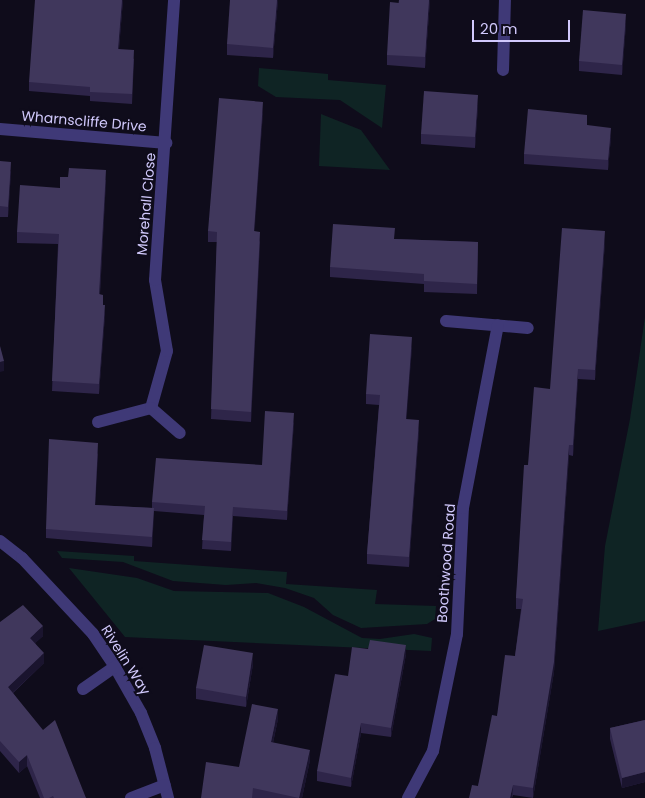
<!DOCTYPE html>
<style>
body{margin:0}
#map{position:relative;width:645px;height:798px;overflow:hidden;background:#0f0c1b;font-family:Poppins,sans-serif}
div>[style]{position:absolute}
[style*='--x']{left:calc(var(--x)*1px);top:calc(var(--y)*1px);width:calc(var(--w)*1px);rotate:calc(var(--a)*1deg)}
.green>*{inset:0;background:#0f2424}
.minor>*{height:12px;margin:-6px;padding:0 6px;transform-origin:6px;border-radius:6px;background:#3f3977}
.wall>*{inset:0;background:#2e2549}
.shaded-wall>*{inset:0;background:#1a142e}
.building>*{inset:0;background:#40375c}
span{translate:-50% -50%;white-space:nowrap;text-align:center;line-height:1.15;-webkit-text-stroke:4px #0f0c1b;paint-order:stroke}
.street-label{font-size:14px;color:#d1c9fc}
.scale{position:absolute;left:472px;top:20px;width:98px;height:22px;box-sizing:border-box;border:2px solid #d1c9fc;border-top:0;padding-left:6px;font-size:15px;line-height:18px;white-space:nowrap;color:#d1c9fc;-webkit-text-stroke:4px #0f0c1b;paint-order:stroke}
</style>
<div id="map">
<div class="green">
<i style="clip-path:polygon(259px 68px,328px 74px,328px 80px,386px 85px,382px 128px,340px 100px,276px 97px,258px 86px)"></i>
<i style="clip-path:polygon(321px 114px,361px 130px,390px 170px,319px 166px)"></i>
<i style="clip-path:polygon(645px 317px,645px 621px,598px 631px,605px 546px,630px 419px)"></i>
<i style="clip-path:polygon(57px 551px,134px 556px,134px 561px,287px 572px,286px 584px,377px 590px,375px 604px,436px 606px,435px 619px,427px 624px,361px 628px,333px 615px,314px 598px,285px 588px,256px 583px,226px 585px,173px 581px,123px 562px,62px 558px)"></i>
<i style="clip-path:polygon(69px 568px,137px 578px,174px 591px,268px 593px,304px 607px,362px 638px,380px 639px,414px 634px,432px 638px,431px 651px,125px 637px)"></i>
</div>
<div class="minor">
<i style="--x:503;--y:70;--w:70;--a:-88.4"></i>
<i style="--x:0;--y:129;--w:167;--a:4.8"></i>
<i style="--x:446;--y:321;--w:82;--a:4.9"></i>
<i style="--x:151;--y:408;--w:59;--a:-74.3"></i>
<i style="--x:167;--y:351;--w:72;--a:-99.6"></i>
<i style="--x:155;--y:280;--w:281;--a:-86.1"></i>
<i style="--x:98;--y:422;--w:55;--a:-14.8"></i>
<i style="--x:151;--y:408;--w:38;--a:41"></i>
<i style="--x:0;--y:541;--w:28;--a:38"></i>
<i style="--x:22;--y:558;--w:104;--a:46.9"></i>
<i style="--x:93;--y:634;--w:40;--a:56"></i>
<i style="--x:115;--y:667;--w:53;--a:60.5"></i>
<i style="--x:141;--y:713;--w:38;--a:68"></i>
<i style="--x:155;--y:748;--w:52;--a:75.4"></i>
<i style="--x:83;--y:689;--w:39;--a:-35"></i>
<i style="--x:131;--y:798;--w:36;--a:-21"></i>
<i style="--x:408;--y:798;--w:53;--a:-62"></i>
<i style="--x:433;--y:751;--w:119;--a:-78.4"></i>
<i style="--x:457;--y:634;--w:126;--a:-87.3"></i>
<i style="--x:463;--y:508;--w:186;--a:-79.2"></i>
</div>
<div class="wall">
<i style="clip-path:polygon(123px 0,119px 49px,134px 59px,132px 104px,90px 101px,90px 96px,29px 91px,29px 82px)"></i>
<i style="clip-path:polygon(278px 0,273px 58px,227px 55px,227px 44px)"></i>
<i style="clip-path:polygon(399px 0,430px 0,425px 68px,387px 65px,387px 55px)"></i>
<i style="clip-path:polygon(626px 24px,622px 75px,579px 71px,579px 61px)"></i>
<i style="clip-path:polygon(478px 106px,475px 148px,421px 144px,421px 134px)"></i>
<i style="clip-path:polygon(263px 112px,254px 231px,260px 242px,251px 422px,211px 419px,217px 242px,208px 242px,208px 231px)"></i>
<i style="clip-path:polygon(587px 125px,611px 137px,608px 170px,524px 164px,524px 154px)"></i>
<i style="clip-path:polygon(0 161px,11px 172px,8px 217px,0 217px)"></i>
<i style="clip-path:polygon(106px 180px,100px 294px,105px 315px,99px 394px,52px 391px,58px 244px,17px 243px,17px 232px,60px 188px)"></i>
<i style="clip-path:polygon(395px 239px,478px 242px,477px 294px,424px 292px,424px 284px,330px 277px,330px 267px)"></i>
<i style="clip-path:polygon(605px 242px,595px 380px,578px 379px,573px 456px,569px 455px,554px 672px,533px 798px,513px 795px,512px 798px,469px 798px,478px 786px,497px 716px,515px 656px,521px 609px,516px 609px,516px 598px,528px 465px,550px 389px)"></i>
<i style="clip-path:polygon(412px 347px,406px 419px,419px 430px,409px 567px,367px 564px,367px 554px,379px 405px,366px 404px,366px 394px)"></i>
<i style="clip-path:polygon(294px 422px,287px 520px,233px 516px,231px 551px,202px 549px,204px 515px,154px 511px,152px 547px,46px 538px,46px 529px,98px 453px,95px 505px,152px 508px,152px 502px,262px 465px)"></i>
<i style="clip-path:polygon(0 622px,43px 636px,35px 643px,44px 663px,13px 693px,86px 798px,40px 798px,27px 766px,19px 773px,0 751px)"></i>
<i style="clip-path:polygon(406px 654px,391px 737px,361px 733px,351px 787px,317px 781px,317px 771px)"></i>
<i style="clip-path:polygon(253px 664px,246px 707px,196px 699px,196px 688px)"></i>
<i style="clip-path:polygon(278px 719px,273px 743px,310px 760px,302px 798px,201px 798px,239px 767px)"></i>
<i style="clip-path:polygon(645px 720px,645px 782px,622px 788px,610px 739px,610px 728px)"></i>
</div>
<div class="shaded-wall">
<i style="clip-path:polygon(122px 0,123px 0,118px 58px,118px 49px)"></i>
<i style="clip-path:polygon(277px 0,278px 0,273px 58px,273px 48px)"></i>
<i style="clip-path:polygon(429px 0,430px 0,425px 68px,425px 57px)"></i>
<i style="clip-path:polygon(626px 14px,626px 24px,622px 75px,622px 65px)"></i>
<i style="clip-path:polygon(478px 95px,478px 106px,475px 148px,475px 137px)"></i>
<i style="clip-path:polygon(263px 102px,263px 112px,254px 242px,254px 231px)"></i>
<i style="clip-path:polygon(611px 128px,611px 137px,608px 170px,608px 160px)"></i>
<i style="clip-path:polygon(11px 162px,11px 172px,8px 217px,8px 207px)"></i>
<i style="clip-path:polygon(106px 170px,106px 180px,99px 304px,99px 294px)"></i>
<i style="clip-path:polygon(605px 231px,605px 242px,595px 380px,595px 370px)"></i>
<i style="clip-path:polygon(260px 232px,260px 242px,251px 422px,251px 412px)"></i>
<i style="clip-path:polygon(105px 305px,105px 315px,99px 394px,99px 384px)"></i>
<i style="clip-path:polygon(412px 337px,412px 347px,406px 429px,406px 419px)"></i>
<i style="clip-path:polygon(4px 361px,4px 371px,0 372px,0 362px)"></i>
<i style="clip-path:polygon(578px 369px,578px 379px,573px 456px,573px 445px)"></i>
<i style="clip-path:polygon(294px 413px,294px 422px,287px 520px,287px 511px)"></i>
<i style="clip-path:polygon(419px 420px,419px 430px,409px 567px,409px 557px)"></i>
<i style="clip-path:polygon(98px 443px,98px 453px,95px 515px,95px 505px)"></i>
<i style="clip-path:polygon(569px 445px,569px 455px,554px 672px,533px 798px,533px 788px)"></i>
<i style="clip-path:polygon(233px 507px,233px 516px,231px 551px,231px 542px)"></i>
<i style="clip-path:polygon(154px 508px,154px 518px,152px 547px,152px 537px)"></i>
<i style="clip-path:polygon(43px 626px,43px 636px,30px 648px,30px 638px)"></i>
<i style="clip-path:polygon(406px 645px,406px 654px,391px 737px,391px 728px)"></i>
<i style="clip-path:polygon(44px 653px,44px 663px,8px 697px,8px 687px)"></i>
<i style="clip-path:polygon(253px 653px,253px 664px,246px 707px,246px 697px)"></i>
<i style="clip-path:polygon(278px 709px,278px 719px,271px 752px,271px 742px)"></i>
<i style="clip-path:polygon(361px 723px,361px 733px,351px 787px,351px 778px)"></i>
<i style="clip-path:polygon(310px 750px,310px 760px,302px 798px,299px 798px)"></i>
<i style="clip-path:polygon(27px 755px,27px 766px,19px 773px,19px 762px)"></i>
<i style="clip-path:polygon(645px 772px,645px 782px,622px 788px,622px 778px)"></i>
<i style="clip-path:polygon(513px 785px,512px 798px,510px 798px)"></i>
</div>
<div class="building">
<i style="clip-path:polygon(35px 0,122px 0,118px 49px,134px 50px,132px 94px,90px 92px,90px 87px,29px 82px)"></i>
<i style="clip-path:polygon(230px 0,277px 0,273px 48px,227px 44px)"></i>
<i style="clip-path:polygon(399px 0,429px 0,425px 57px,387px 55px,390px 2px,399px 3px)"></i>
<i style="clip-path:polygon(583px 10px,626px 14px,622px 65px,579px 61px)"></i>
<i style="clip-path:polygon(424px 91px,478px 95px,475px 137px,421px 134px)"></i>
<i style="clip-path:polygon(219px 98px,263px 102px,254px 231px,260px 232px,251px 412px,211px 409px,217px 232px,208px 231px)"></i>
<i style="clip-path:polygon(528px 109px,587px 115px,587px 125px,611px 128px,608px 160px,524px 154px)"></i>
<i style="clip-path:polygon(0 161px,11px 162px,8px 207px,0 206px)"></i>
<i style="clip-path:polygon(69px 168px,106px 170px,99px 294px,103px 295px,103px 305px,105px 305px,99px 384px,52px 381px,59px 234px,17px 232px,20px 185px,60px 188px,60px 177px,68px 177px)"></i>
<i style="clip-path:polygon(333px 224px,395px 228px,394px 239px,478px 242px,477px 284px,424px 281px,424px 274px,330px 267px)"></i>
<i style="clip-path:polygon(562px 228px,605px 231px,595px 370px,578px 369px,573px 445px,569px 445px,554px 662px,533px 788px,513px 785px,510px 798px,469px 798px,472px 785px,478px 786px,492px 715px,497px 716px,505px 655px,515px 656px,523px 599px,516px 598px,524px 465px,528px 465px,534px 387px,550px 389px)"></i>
<i style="clip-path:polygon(370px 334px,412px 337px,406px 419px,419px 420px,409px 557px,367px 554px,380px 395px,366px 394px)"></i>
<i style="clip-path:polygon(0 346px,4px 361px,0 362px)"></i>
<i style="clip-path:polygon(265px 411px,294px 413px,287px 511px,233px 507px,231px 542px,202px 540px,205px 506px,152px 502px,156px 458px,262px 465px)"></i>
<i style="clip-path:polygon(49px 439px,98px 443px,95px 505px,154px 508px,152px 537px,46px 529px)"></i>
<i style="clip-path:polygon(23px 605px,43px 626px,30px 638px,44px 653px,8px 687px,43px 730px,55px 720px,86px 798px,54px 798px,53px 796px,49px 798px,44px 798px,27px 755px,19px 762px,0 741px,0 622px)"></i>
<i style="clip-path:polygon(370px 640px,406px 645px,391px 728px,361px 723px,351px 778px,317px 771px,335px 674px,348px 676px,352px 647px,368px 649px)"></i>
<i style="clip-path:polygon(204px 645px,253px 653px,246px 697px,196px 688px)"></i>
<i style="clip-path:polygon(252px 704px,278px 709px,271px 742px,310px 750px,299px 798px,253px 788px,252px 798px,201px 798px,206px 762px,239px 767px)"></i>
<i style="clip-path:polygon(645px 720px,645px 772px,622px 778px,610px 728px)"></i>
</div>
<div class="street-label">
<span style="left:84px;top:121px;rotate:5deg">Wharnscliffe Drive</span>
<span style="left:146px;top:204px;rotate:-85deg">Morehall Close</span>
<span style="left:446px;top:563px;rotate:-86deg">Boothwood Road</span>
<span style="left:126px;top:660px;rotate:58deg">Rivelin Way</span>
</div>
<div class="scale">20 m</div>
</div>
